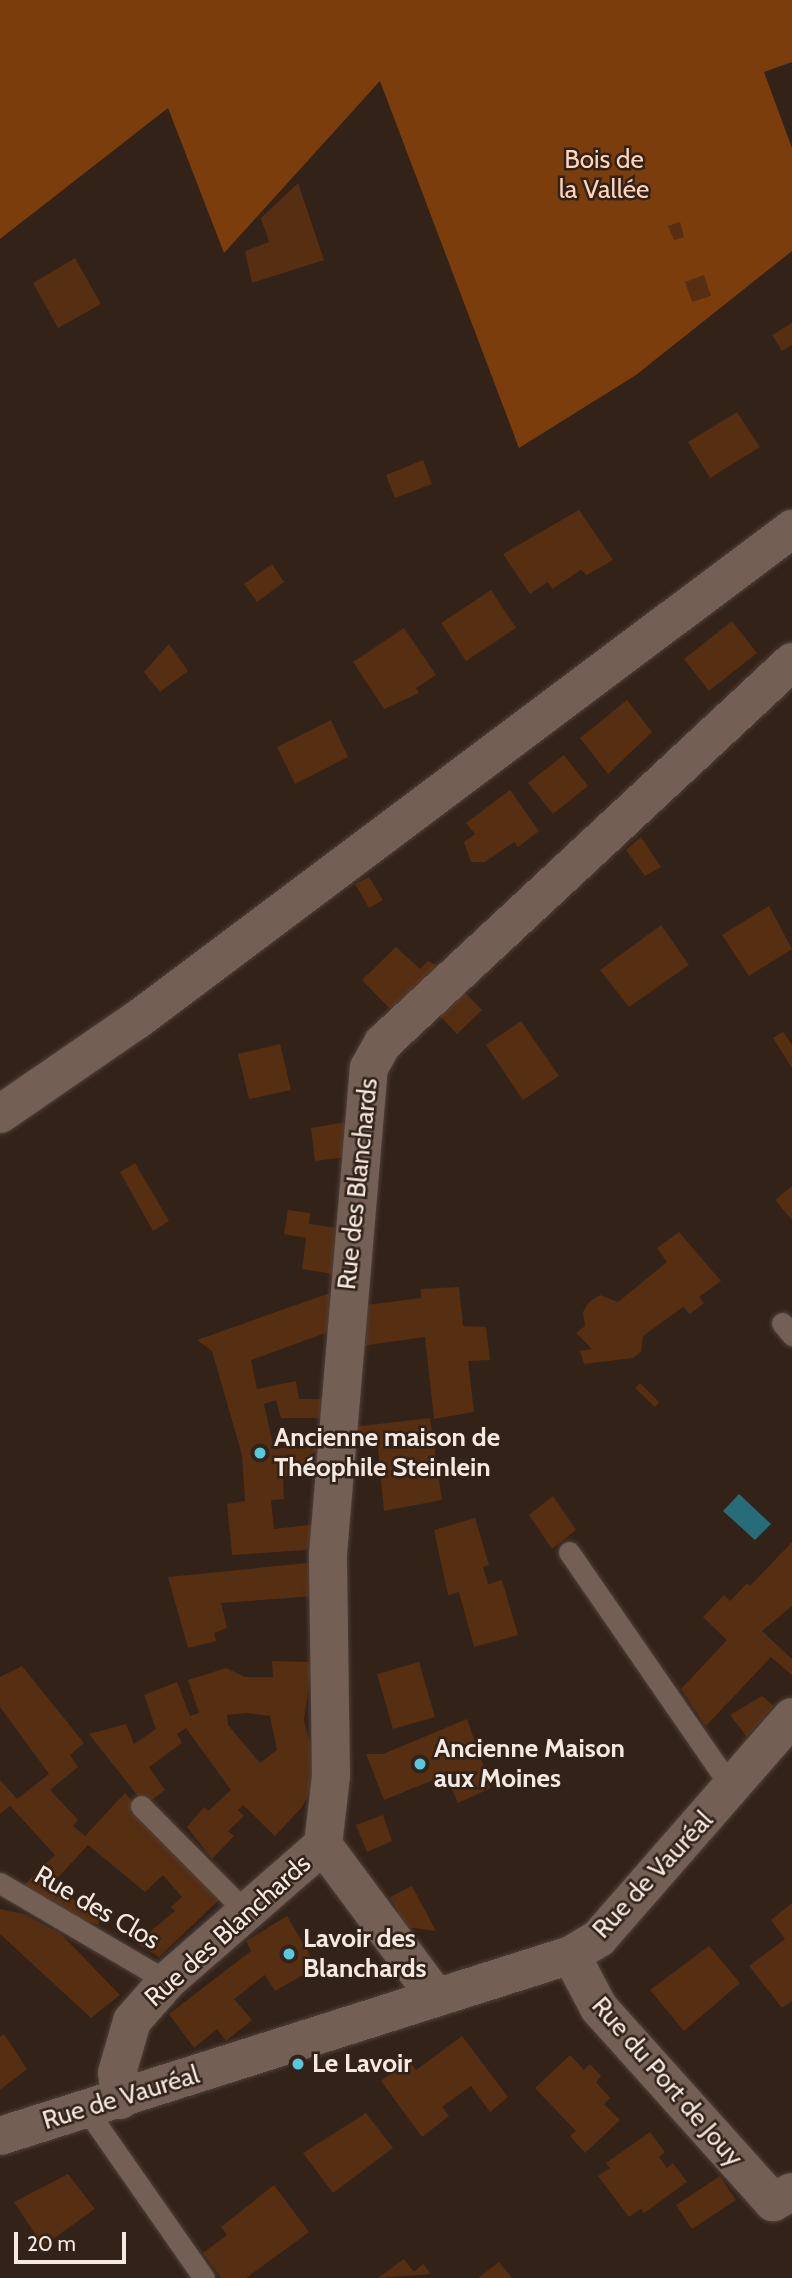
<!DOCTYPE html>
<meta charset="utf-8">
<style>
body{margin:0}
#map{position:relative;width:792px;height:2278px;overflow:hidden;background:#332218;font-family:Cabin,sans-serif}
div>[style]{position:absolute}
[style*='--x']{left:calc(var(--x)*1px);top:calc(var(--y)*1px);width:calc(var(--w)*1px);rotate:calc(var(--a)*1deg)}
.green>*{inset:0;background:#7a3d0b}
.water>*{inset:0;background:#266d79}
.building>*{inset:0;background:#562e12}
.roads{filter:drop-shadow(0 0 2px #4f4039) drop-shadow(0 0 2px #4f4039)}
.service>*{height:21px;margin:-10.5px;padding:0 10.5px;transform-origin:10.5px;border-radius:10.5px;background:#735f53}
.minor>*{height:38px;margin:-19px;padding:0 19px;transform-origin:19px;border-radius:19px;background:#735f53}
.tertiary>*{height:38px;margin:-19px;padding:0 19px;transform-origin:19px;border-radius:19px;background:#735f53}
.dots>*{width:19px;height:19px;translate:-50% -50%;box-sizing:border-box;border:4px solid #332218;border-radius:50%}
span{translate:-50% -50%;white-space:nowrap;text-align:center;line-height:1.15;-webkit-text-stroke:5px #332218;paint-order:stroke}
.park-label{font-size:26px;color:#ffd4ba}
.street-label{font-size:26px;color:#f5e9e2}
.poi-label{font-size:26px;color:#f5e9e2;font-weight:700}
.left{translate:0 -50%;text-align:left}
.scale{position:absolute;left:14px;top:2232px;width:112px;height:32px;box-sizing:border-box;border:4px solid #f5e9e2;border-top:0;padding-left:9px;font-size:21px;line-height:24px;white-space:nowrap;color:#f5e9e2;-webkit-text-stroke:5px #332218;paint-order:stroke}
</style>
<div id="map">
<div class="green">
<i style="clip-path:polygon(0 0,792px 0,792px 62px,764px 72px,792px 148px,792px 251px,636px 375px,519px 448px,380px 81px,224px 253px,168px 108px,0 239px)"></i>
</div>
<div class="water">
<i style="clip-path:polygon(739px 1494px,771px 1524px,755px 1540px,723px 1511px)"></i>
</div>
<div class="building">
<i style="clip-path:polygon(298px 183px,324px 260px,252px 283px,245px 251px,269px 242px,261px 218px)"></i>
<i style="clip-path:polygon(680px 222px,684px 237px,674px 240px,668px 226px)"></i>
<i style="clip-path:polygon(75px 258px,101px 304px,58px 328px,33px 283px)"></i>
<i style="clip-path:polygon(704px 275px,711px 296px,692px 302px,685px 282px)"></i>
<i style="clip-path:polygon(792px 323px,792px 345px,782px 351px,772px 335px)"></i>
<i style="clip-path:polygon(737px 412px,760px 447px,710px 478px,688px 442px)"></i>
<i style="clip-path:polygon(423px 460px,432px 484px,395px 498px,386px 475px)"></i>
<i style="clip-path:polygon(579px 510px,613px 560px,587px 575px,581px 570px,552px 589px,548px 582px,530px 594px,503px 554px)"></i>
<i style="clip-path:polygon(272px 564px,284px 582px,257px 602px,244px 584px)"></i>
<i style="clip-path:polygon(491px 590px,516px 628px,466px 661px,441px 623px)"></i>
<i style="clip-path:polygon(732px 621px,757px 653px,709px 691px,684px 659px)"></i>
<i style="clip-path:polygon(404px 628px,436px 675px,416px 688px,419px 693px,384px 709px,353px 662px)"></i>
<i style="clip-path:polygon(169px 644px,188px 671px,160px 692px,144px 672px)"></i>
<i style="clip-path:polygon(627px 700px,652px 732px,608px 774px,580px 738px)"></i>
<i style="clip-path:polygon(331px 720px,348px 757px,295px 784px,277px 747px)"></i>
<i style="clip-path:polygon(564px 755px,588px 786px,553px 814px,528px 783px)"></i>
<i style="clip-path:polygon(510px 790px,539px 831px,518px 847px,514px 842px,485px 862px,471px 862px,464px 842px,475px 834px,466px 823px)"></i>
<i style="clip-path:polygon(641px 837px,661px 867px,645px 876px,626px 850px)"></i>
<i style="clip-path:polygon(369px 877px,383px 900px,369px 908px,355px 884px)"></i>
<i style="clip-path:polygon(769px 906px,792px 949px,749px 976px,722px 935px)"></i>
<i style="clip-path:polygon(661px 925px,689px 965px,629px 1007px,600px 970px)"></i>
<i style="clip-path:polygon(396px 947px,420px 969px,428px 961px,443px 969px,397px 1016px,362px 980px)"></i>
<i style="clip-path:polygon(463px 991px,482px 1010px,457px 1034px,439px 1015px)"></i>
<i style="clip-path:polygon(521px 1021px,559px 1076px,523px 1100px,486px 1045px)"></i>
<i style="clip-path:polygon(783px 1032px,792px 1045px,792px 1068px,773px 1038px)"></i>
<i style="clip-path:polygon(280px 1044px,291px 1090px,249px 1099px,238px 1054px)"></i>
<i style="clip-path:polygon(346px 1122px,346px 1157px,315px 1161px,311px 1128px)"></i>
<i style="clip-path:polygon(135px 1163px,169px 1221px,153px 1231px,120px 1172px)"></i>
<i style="clip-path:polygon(792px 1186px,792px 1220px,775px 1200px)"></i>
<i style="clip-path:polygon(288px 1210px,310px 1213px,309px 1224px,338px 1228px,333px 1274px,302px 1269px,306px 1238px,284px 1234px)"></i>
<i style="clip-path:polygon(679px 1232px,721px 1281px,699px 1297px,704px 1303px,690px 1314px,683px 1307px,643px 1336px,641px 1352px,633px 1358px,584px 1364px,580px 1351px,592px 1349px,576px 1333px,585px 1326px,583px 1312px,589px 1302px,600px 1295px,618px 1302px,667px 1262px,657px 1248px)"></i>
<i style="clip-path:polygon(459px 1287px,463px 1326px,486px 1327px,490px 1360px,468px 1361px,474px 1412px,434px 1419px,425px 1337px,354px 1347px,358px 1306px,421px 1298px,421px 1289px)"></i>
<i style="clip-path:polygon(330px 1293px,328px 1332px,251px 1360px,257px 1389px,296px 1381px,299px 1399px,325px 1399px,323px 1418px,281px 1418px,276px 1400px,264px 1404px,274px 1449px,323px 1443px,321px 1476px,283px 1476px,284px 1499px,271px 1500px,274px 1529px,318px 1524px,318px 1533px,306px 1550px,232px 1555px,227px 1504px,245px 1501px,242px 1455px,212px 1351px,197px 1340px)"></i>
<i style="clip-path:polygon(640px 1383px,659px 1402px,655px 1407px,635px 1388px)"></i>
<i style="clip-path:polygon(430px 1418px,442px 1500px,384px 1511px,378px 1448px,372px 1439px,352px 1441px,353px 1427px)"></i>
<i style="clip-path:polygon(553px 1496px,576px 1530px,552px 1549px,529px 1515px)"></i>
<i style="clip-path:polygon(475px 1518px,489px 1565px,483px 1567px,488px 1584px,502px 1580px,518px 1635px,474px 1647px,459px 1592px,448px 1595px,434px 1530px)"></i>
<i style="clip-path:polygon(792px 1542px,792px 1606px,762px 1631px,792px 1659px,792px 1675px,771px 1657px,706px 1726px,681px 1689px,727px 1640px,703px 1617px,724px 1595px,730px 1601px,747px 1583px,750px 1586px)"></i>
<i style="clip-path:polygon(317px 1562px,315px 1596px,221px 1603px,227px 1628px,214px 1633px,216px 1641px,188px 1648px,168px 1577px)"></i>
<i style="clip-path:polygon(evenodd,272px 1661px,312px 1662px,304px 1720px,318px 1775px,302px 1807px,275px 1836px,243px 1805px,238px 1810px,244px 1816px,228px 1831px,234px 1836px,212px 1859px,187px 1827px,204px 1807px,208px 1811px,231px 1790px,186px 1728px,177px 1734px,182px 1743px,149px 1767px,165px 1790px,145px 1805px,89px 1734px,126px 1724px,134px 1744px,156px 1729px,144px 1695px,177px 1682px,190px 1716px,199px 1713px,188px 1680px,226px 1668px,245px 1677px,273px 1677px,272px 1661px,247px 1713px,270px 1716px,277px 1750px,260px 1763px,228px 1725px,227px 1715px,247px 1713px)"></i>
<i style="clip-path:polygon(419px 1662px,435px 1717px,393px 1729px,377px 1674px)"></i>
<i style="clip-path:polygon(22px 1666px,84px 1743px,70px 1755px,78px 1767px,50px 1790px,78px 1820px,73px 1826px,85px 1836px,125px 1793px,221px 1898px,159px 1957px,136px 1943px,175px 1911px,171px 1907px,182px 1897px,163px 1875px,145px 1892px,88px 1845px,51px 1885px,100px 1916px,99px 1925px,58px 1912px,24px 1885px,55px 1855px,10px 1806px,0 1814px,0 1780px,17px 1799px,49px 1774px,0 1707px,0 1677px)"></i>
<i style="clip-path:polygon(762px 1696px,774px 1706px,747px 1737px,730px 1715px)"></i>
<i style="clip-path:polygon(467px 1719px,491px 1788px,458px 1803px,446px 1775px,384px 1800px,366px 1754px,383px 1754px)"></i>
<i style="clip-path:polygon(383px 1815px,392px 1841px,367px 1852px,356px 1825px)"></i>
<i style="clip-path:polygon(412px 1886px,436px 1931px,406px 1927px,390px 1897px)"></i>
<i style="clip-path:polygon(792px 1903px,792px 2001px,782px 2008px,749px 1966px,785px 1939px,771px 1920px)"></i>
<i style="clip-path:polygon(0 1909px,24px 1914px,61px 1934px,120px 1995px,91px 2018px,0 1934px)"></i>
<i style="clip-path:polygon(287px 1916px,317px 1967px,275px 1991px,265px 1975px,234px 1999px,252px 2020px,226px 2041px,217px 2029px,194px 2048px,169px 2014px,251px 1951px,246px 1941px)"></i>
<i style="clip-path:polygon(709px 1946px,740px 1983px,684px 2031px,650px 1990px)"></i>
<i style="clip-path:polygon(4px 2034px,27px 2069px,0 2090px,0 2037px)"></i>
<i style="clip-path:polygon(462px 2036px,508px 2097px,490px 2112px,471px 2086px,442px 2107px,449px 2116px,422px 2137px,381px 2081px,408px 2060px,416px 2070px)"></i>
<i style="clip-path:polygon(570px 2055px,584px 2070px,590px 2064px,601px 2076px,596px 2082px,610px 2098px,604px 2104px,620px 2120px,585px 2153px,570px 2136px,576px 2131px,535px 2088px)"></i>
<i style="clip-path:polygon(366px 2113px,393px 2148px,333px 2193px,303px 2153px)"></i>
<i style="clip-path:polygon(650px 2132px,665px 2152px,659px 2157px,667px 2168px,673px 2163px,687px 2182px,644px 2213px,641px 2209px,629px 2217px,598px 2176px,610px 2168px,606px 2163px)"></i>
<i style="clip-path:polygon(68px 2174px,95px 2209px,43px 2246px,14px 2202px)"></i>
<i style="clip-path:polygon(720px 2176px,736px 2200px,692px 2229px,676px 2205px)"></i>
<i style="clip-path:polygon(274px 2185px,309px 2232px,246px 2278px,221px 2278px,203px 2253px,227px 2235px,221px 2227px)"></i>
<i style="clip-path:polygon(404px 2259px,414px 2272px,423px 2264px,431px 2274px,378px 2278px)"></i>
<i style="clip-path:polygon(499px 2262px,512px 2278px,478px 2278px)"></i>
</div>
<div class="roads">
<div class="service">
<i style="--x:782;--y:1323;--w:16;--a:50"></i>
<i style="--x:569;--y:1552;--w:285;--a:55.4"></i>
<i style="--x:141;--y:1806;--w:148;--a:45.3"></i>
<i style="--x:0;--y:1883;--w:194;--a:30.4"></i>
<i style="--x:86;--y:2109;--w:206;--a:55.1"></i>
</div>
<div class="minor">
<i style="--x:0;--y:1114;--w:166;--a:-34.5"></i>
<i style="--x:137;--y:1020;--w:819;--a:-36.86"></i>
<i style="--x:571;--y:1955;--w:60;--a:62.2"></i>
<i style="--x:599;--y:2008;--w:261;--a:48.1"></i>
<i style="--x:773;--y:2202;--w:21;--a:-28"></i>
<i style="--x:436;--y:1997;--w:189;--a:-126.6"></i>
<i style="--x:323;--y:1845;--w:69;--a:-83.4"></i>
<i style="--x:331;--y:1776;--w:222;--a:-90.8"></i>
<i style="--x:328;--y:1554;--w:488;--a:-85.2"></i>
<i style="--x:369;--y:1068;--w:29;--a:-61"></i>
<i style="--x:383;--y:1043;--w:559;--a:-42.97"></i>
<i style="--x:120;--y:2100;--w:27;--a:-96"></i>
<i style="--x:117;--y:2073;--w:54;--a:-73.9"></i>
<i style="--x:132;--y:2021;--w:53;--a:-48.8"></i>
<i style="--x:167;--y:1981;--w:207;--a:-41.1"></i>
</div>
<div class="tertiary">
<i style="--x:0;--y:2136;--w:599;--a:-17.59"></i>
<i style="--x:571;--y:1955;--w:33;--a:-31"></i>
<i style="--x:599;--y:1938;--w:293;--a:-48.9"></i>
</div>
</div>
<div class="dots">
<i style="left:260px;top:1453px;background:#55cade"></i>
<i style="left:420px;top:1764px;background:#55cade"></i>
<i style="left:289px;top:1954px;background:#55cade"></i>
<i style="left:298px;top:2064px;background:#55cade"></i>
</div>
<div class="park-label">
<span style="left:604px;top:175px">Bois de<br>la Vallée</span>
</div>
<div class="street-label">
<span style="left:358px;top:1184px;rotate:-84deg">Rue des Blanchards</span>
<span style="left:653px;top:1875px;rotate:-47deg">Rue de Vauréal</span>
<span style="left:97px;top:1908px;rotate:30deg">Rue des Clos</span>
<span style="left:228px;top:1931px;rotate:-42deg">Rue des Blanchards</span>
<span style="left:667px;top:2082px;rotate:49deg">Rue du Port de Jouy</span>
<span style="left:121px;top:2098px;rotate:-17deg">Rue de Vauréal</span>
</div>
<div class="poi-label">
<span class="left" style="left:274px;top:1453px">Ancienne maison de<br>Théophile Steinlein</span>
<span class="left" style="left:434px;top:1764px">Ancienne Maison<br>aux Moines</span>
<span class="left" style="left:303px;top:1954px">Lavoir des<br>Blanchards</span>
<span class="left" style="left:312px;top:2064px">Le Lavoir</span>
</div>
<div class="scale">20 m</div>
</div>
